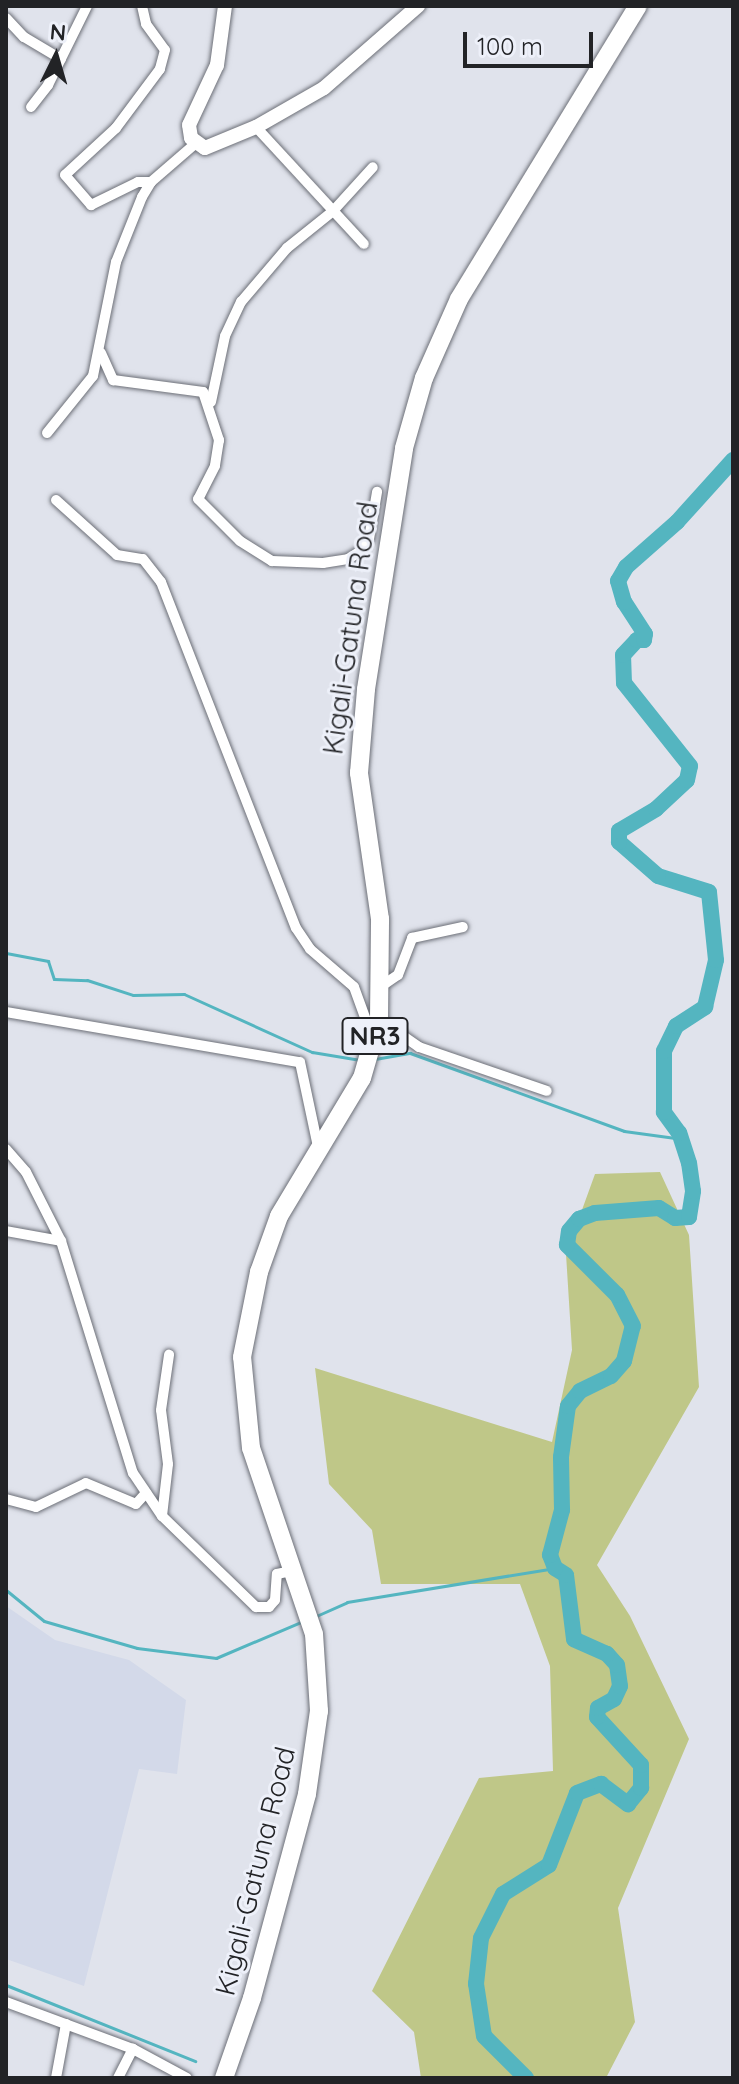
<!DOCTYPE html>
<style>
body{margin:0}
#map{position:relative;width:739px;height:2084px;overflow:hidden;background:#e0e3ec;font-family:Quicksand,sans-serif}
div>[style]{position:absolute}
[style*='--x']{left:calc(var(--x)*1px);top:calc(var(--y)*1px);width:calc(var(--w)*1px);rotate:calc(var(--a)*1deg)}
.built>*{inset:0;background:#d3d9e9}
.green>*{inset:0;background:#bfc788}
.stream>*{height:3px;margin:-1.5px;padding:0 1.5px;transform-origin:1.5px;border-radius:1.5px;background:#54b5c0}
.river>*{height:16px;margin:-8px;padding:0 8px;transform-origin:8px;border-radius:8px;background:#54b5c0}
.roads{filter:drop-shadow(0 0 2px #6c6f77) drop-shadow(0 0 2px #6c6f77)}
.street>*{height:10px;margin:-5px;padding:0 5px;transform-origin:5px;border-radius:5px;background:#fff}
.secondary>*{height:14px;margin:-7px;padding:0 7px;transform-origin:7px;border-radius:7px;background:#fff}
.highway>*{height:18px;margin:-9px;padding:0 9px;transform-origin:9px;border-radius:9px;background:#fff}
span{translate:-50% -50%;white-space:nowrap;text-align:center;line-height:1.15;-webkit-text-stroke:6px #edf0f9;paint-order:stroke}
.shield-label span{padding:2px 6px;background:#edf0f9;border:2px solid;border-radius:6px;-webkit-text-stroke-width:0}
.shield-label{font-size:26px;color:#222326;font-weight:700}
.street-label{font-size:28px;color:#222326}
.frame{position:absolute;inset:0;border:8px solid #222326;pointer-events:none}
.north{position:absolute;left:16px;top:16px;width:80px;height:80px;-webkit-text-stroke:6px #edf0f9;paint-order:stroke;rotate:5deg;font-size:22px;font-weight:700;line-height:32px;text-align:center;color:#222326}
.north::after{content:'';display:block;margin:auto;width:28px;height:36px;background:#222326;clip-path:polygon(50% 0,100% 100%,50% 72%,0 100%)}
.scale{position:absolute;left:463px;top:32px;width:130px;height:36px;box-sizing:border-box;border:4px solid #222326;border-top:0;padding-left:10px;font-size:24px;line-height:28px;white-space:nowrap;color:#222326;-webkit-text-stroke:6px #edf0f9;paint-order:stroke}
</style>
<div id="map">
<div class="built">
<i style="clip-path:polygon(6px 1606px,55px 1640px,129px 1660px,186px 1700px,177px 1774px,139px 1769px,84px 1986px,6px 1959px)"></i>
</div>
<div class="green">
<i style="clip-path:polygon(660px 1172px,689px 1235px,699px 1387px,597px 1565px,630px 1616px,689px 1739px,618px 1908px,635px 2022px,606px 2078px,421px 2078px,414px 2032px,372px 1991px,479px 1778px,553px 1771px,550px 1666px,520px 1584px,381px 1584px,372px 1530px,329px 1484px,315px 1368px,552px 1442px,572px 1350px,566px 1254px,595px 1174px)"></i>
</div>
<div class="stream">
<i style="--x:6;--y:953;--w:43;--a:10.8"></i>
<i style="--x:48;--y:961;--w:19;--a:72"></i>
<i style="--x:54;--y:979;--w:33;--a:2"></i>
<i style="--x:87;--y:980;--w:48;--a:18.1"></i>
<i style="--x:133;--y:995;--w:51;--a:-1.1"></i>
<i style="--x:184;--y:994;--w:141;--a:24.4"></i>
<i style="--x:312;--y:1052;--w:49;--a:9.5"></i>
<i style="--x:375;--y:1059;--w:36;--a:-10"></i>
<i style="--x:410;--y:1053;--w:228;--a:20"></i>
<i style="--x:624;--y:1131;--w:59;--a:7.9"></i>
<i style="--x:6;--y:1590;--w:49;--a:39.2"></i>
<i style="--x:44;--y:1621;--w:97;--a:16.2"></i>
<i style="--x:137;--y:1648;--w:80;--a:7.2"></i>
<i style="--x:216;--y:1658;--w:95;--a:-23"></i>
<i style="--x:314;--y:1617;--w:36;--a:-24"></i>
<i style="--x:347;--y:1602;--w:211;--a:-9.3"></i>
<i style="--x:6;--y:1985;--w:204;--a:21.9"></i>
</div>
<div class="river">
<i style="--x:526;--y:2078;--w:59;--a:-135"></i>
<i style="--x:484;--y:2036;--w:53;--a:-98.7"></i>
<i style="--x:476;--y:1984;--w:46;--a:-83.8"></i>
<i style="--x:481;--y:1938;--w:49;--a:-63.4"></i>
<i style="--x:503;--y:1894;--w:54;--a:-32.2"></i>
<i style="--x:549;--y:1865;--w:77;--a:-68.7"></i>
<i style="--x:577;--y:1793;--w:26;--a:-21"></i>
<i style="--x:601;--y:1784;--w:34;--a:37"></i>
<i style="--x:628;--y:1804;--w:21;--a:-51"></i>
<i style="--x:641;--y:1788;--w:23;--a:-90"></i>
<i style="--x:641;--y:1765;--w:65;--a:-132.5"></i>
<i style="--x:597;--y:1717;--w:9;--a:-84"></i>
<i style="--x:598;--y:1708;--w:18;--a:-29"></i>
<i style="--x:614;--y:1699;--w:14;--a:-65"></i>
<i style="--x:620;--y:1686;--w:21;--a:-98"></i>
<i style="--x:617;--y:1665;--w:15;--a:-132"></i>
<i style="--x:607;--y:1654;--w:36;--a:-156"></i>
<i style="--x:574;--y:1639;--w:64;--a:-97.1"></i>
<i style="--x:566;--y:1575;--w:13;--a:-148"></i>
<i style="--x:555;--y:1568;--w:14;--a:-111"></i>
<i style="--x:550;--y:1555;--w:47;--a:-75.1"></i>
<i style="--x:562;--y:1510;--w:53;--a:-91.1"></i>
<i style="--x:561;--y:1457;--w:51;--a:-82.2"></i>
<i style="--x:568;--y:1406;--w:19;--a:-51"></i>
<i style="--x:580;--y:1391;--w:34;--a:-26"></i>
<i style="--x:611;--y:1376;--w:20;--a:-49"></i>
<i style="--x:624;--y:1361;--w:36;--a:-76"></i>
<i style="--x:633;--y:1326;--w:35;--a:-117"></i>
<i style="--x:617;--y:1295;--w:71;--a:-135"></i>
<i style="--x:567;--y:1245;--w:14;--a:-82"></i>
<i style="--x:569;--y:1231;--w:16;--a:-50"></i>
<i style="--x:579;--y:1219;--w:17;--a:-21"></i>
<i style="--x:595;--y:1213;--w:64;--a:-4.5"></i>
<i style="--x:659;--y:1208;--w:19;--a:32"></i>
<i style="--x:675;--y:1218;--w:14;--a:-4"></i>
<i style="--x:689;--y:1217;--w:26;--a:-81"></i>
<i style="--x:693;--y:1191;--w:28;--a:-98"></i>
<i style="--x:689;--y:1163;--w:32;--a:-108"></i>
<i style="--x:679;--y:1133;--w:26;--a:-126"></i>
<i style="--x:664;--y:1112;--w:61;--a:-90"></i>
<i style="--x:664;--y:1051;--w:28;--a:-64"></i>
<i style="--x:676;--y:1026;--w:35;--a:-33"></i>
<i style="--x:705;--y:1007;--w:48;--a:-76.8"></i>
<i style="--x:716;--y:960;--w:68;--a:-95.9"></i>
<i style="--x:709;--y:892;--w:53;--a:-162.6"></i>
<i style="--x:658;--y:876;--w:52;--a:-138.9"></i>
<i style="--x:619;--y:842;--w:11;--a:-90"></i>
<i style="--x:619;--y:831;--w:43;--a:-30.7"></i>
<i style="--x:656;--y:809;--w:42;--a:-43.1"></i>
<i style="--x:687;--y:780;--w:14;--a:-78"></i>
<i style="--x:690;--y:766;--w:106;--a:-128.5"></i>
<i style="--x:624;--y:683;--w:28;--a:-92"></i>
<i style="--x:623;--y:655;--w:21;--a:-47"></i>
<i style="--x:637;--y:640;--w:7;--a:0"></i>
<i style="--x:644;--y:640;--w:6;--a:-81"></i>
<i style="--x:645;--y:634;--w:38;--a:-123"></i>
<i style="--x:624;--y:602;--w:22;--a:-106"></i>
<i style="--x:618;--y:581;--w:16;--a:-60"></i>
<i style="--x:626;--y:567;--w:68;--a:-41.4"></i>
<i style="--x:677;--y:522;--w:84;--a:-47.9"></i>
</div>
<div class="roads">
<div class="street">
<i style="--x:142;--y:6;--w:18;--a:77"></i>
<i style="--x:146;--y:24;--w:32;--a:54"></i>
<i style="--x:165;--y:50;--w:20;--a:105"></i>
<i style="--x:160;--y:69;--w:74;--a:126.7"></i>
<i style="--x:116;--y:128;--w:69;--a:137.3"></i>
<i style="--x:65;--y:175;--w:40;--a:49"></i>
<i style="--x:91;--y:205;--w:52;--a:-26.1"></i>
<i style="--x:138;--y:182;--w:13;--a:0"></i>
<i style="--x:6;--y:18;--w:26;--a:47"></i>
<i style="--x:24;--y:37;--w:43;--a:30.7"></i>
<i style="--x:31;--y:107;--w:28;--a:-52"></i>
<i style="--x:48;--y:85;--w:88;--a:-63.7"></i>
<i style="--x:256;--y:127;--w:159;--a:47.3"></i>
<i style="--x:101;--y:353;--w:30;--a:66"></i>
<i style="--x:113;--y:380;--w:91;--a:7.6"></i>
<i style="--x:203;--y:392;--w:51;--a:71.6"></i>
<i style="--x:219;--y:440;--w:26;--a:99"></i>
<i style="--x:215;--y:466;--w:37;--a:117"></i>
<i style="--x:198;--y:499;--w:59;--a:45"></i>
<i style="--x:240;--y:541;--w:38;--a:32"></i>
<i style="--x:272;--y:561;--w:51;--a:2.2"></i>
<i style="--x:323;--y:563;--w:25;--a:-9"></i>
<i style="--x:348;--y:559;--w:15;--a:-32"></i>
<i style="--x:361;--y:551;--w:14;--a:-56"></i>
<i style="--x:369;--y:539;--w:48;--a:-80.3"></i>
<i style="--x:211;--y:402;--w:67;--a:-78"></i>
<i style="--x:225;--y:336;--w:38;--a:-65"></i>
<i style="--x:241;--y:302;--w:71;--a:-49.6"></i>
<i style="--x:287;--y:248;--w:59;--a:-38.8"></i>
<i style="--x:333;--y:211;--w:59;--a:-47.7"></i>
<i style="--x:47;--y:433;--w:73;--a:-51.1"></i>
<i style="--x:93;--y:376;--w:116;--a:-78.6"></i>
<i style="--x:116;--y:262;--w:70;--a:-68.2"></i>
<i style="--x:142;--y:197;--w:17;--a:-59"></i>
<i style="--x:151;--y:182;--w:60;--a:-40.9"></i>
<i style="--x:56;--y:500;--w:82;--a:42"></i>
<i style="--x:117;--y:555;--w:26;--a:9"></i>
<i style="--x:143;--y:559;--w:29;--a:52"></i>
<i style="--x:161;--y:582;--w:371;--a:68.7"></i>
<i style="--x:296;--y:928;--w:25;--a:56"></i>
<i style="--x:310;--y:949;--w:58;--a:40.8"></i>
<i style="--x:354;--y:987;--w:50;--a:70.1"></i>
<i style="--x:383;--y:985;--w:18;--a:-34"></i>
<i style="--x:398;--y:975;--w:40;--a:-69"></i>
<i style="--x:412;--y:938;--w:52;--a:-12.2"></i>
<i style="--x:6;--y:1012;--w:298;--a:9.7"></i>
<i style="--x:300;--y:1062;--w:87;--a:78"></i>
<i style="--x:379;--y:1019;--w:49;--a:35"></i>
<i style="--x:419;--y:1047;--w:135;--a:19"></i>
<i style="--x:6;--y:1149;--w:30;--a:49"></i>
<i style="--x:26;--y:1172;--w:77;--a:63.1"></i>
<i style="--x:61;--y:1241;--w:243;--a:72.8"></i>
<i style="--x:133;--y:1473;--w:52;--a:56"></i>
<i style="--x:162;--y:1516;--w:131;--a:44.1"></i>
<i style="--x:256;--y:1607;--w:13;--a:0"></i>
<i style="--x:269;--y:1607;--w:9;--a:-49"></i>
<i style="--x:275;--y:1600;--w:26;--a:-86"></i>
<i style="--x:277;--y:1574;--w:14;--a:-12"></i>
<i style="--x:6;--y:1231;--w:56;--a:10.3"></i>
<i style="--x:6;--y:1499;--w:31;--a:15"></i>
<i style="--x:36;--y:1507;--w:55;--a:-25.6"></i>
<i style="--x:86;--y:1483;--w:54;--a:22.8"></i>
<i style="--x:136;--y:1504;--w:15;--a:-48"></i>
<i style="--x:162;--y:1516;--w:52;--a:-83.4"></i>
<i style="--x:168;--y:1464;--w:54;--a:-97.4"></i>
<i style="--x:161;--y:1410;--w:56;--a:-81.7"></i>
<i style="--x:6;--y:2002;--w:135;--a:20.3"></i>
<i style="--x:133;--y:2049;--w:61;--a:28.2"></i>
<i style="--x:56;--y:2078;--w:55;--a:-79.5"></i>
<i style="--x:118;--y:2078;--w:33;--a:-63"></i>
</div>
<div class="secondary">
<i style="--x:225;--y:6;--w:60;--a:97.7"></i>
<i style="--x:217;--y:65;--w:66;--a:115"></i>
<i style="--x:189;--y:125;--w:13;--a:81"></i>
<i style="--x:191;--y:138;--w:17;--a:36"></i>
<i style="--x:205;--y:148;--w:55;--a:-22.4"></i>
<i style="--x:256;--y:127;--w:78;--a:-29.8"></i>
<i style="--x:324;--y:88;--w:125;--a:-41.1"></i>
</div>
<div class="highway">
<i style="--x:224;--y:2078;--w:85;--a:-70.7"></i>
<i style="--x:252;--y:1998;--w:211;--a:-74.9"></i>
<i style="--x:307;--y:1794;--w:84;--a:-81.8"></i>
<i style="--x:319;--y:1711;--w:77;--a:-93.7"></i>
<i style="--x:314;--y:1634;--w:196;--a:-108.7"></i>
<i style="--x:251;--y:1448;--w:91;--a:-95.6"></i>
<i style="--x:242;--y:1357;--w:87;--a:-78.7"></i>
<i style="--x:259;--y:1272;--w:59;--a:-70.3"></i>
<i style="--x:279;--y:1216;--w:161;--a:-59"></i>
<i style="--x:362;--y:1078;--w:61;--a:-73.9"></i>
<i style="--x:379;--y:1019;--w:100;--a:-89.4"></i>
<i style="--x:380;--y:919;--w:148;--a:-98.2"></i>
<i style="--x:359;--y:773;--w:84;--a:-85.2"></i>
<i style="--x:366;--y:689;--w:244;--a:-81"></i>
<i style="--x:404;--y:448;--w:73;--a:-74.1"></i>
<i style="--x:424;--y:378;--w:86;--a:-66.1"></i>
<i style="--x:459;--y:299;--w:343;--a:-58.6"></i>
</div>
</div>
<div class="shield-label">
<span style="left:375px;top:1036px">NR3</span>
</div>
<div class="street-label">
<span style="left:350px;top:628px;rotate:-82deg">Kigali-Gatuna Road</span>
<span style="left:255px;top:1871px;rotate:-76deg">Kigali-Gatuna Road</span>
</div>
<div class="frame"></div>
<div class="north">N</div>
<div class="scale">100 m</div>
</div>
